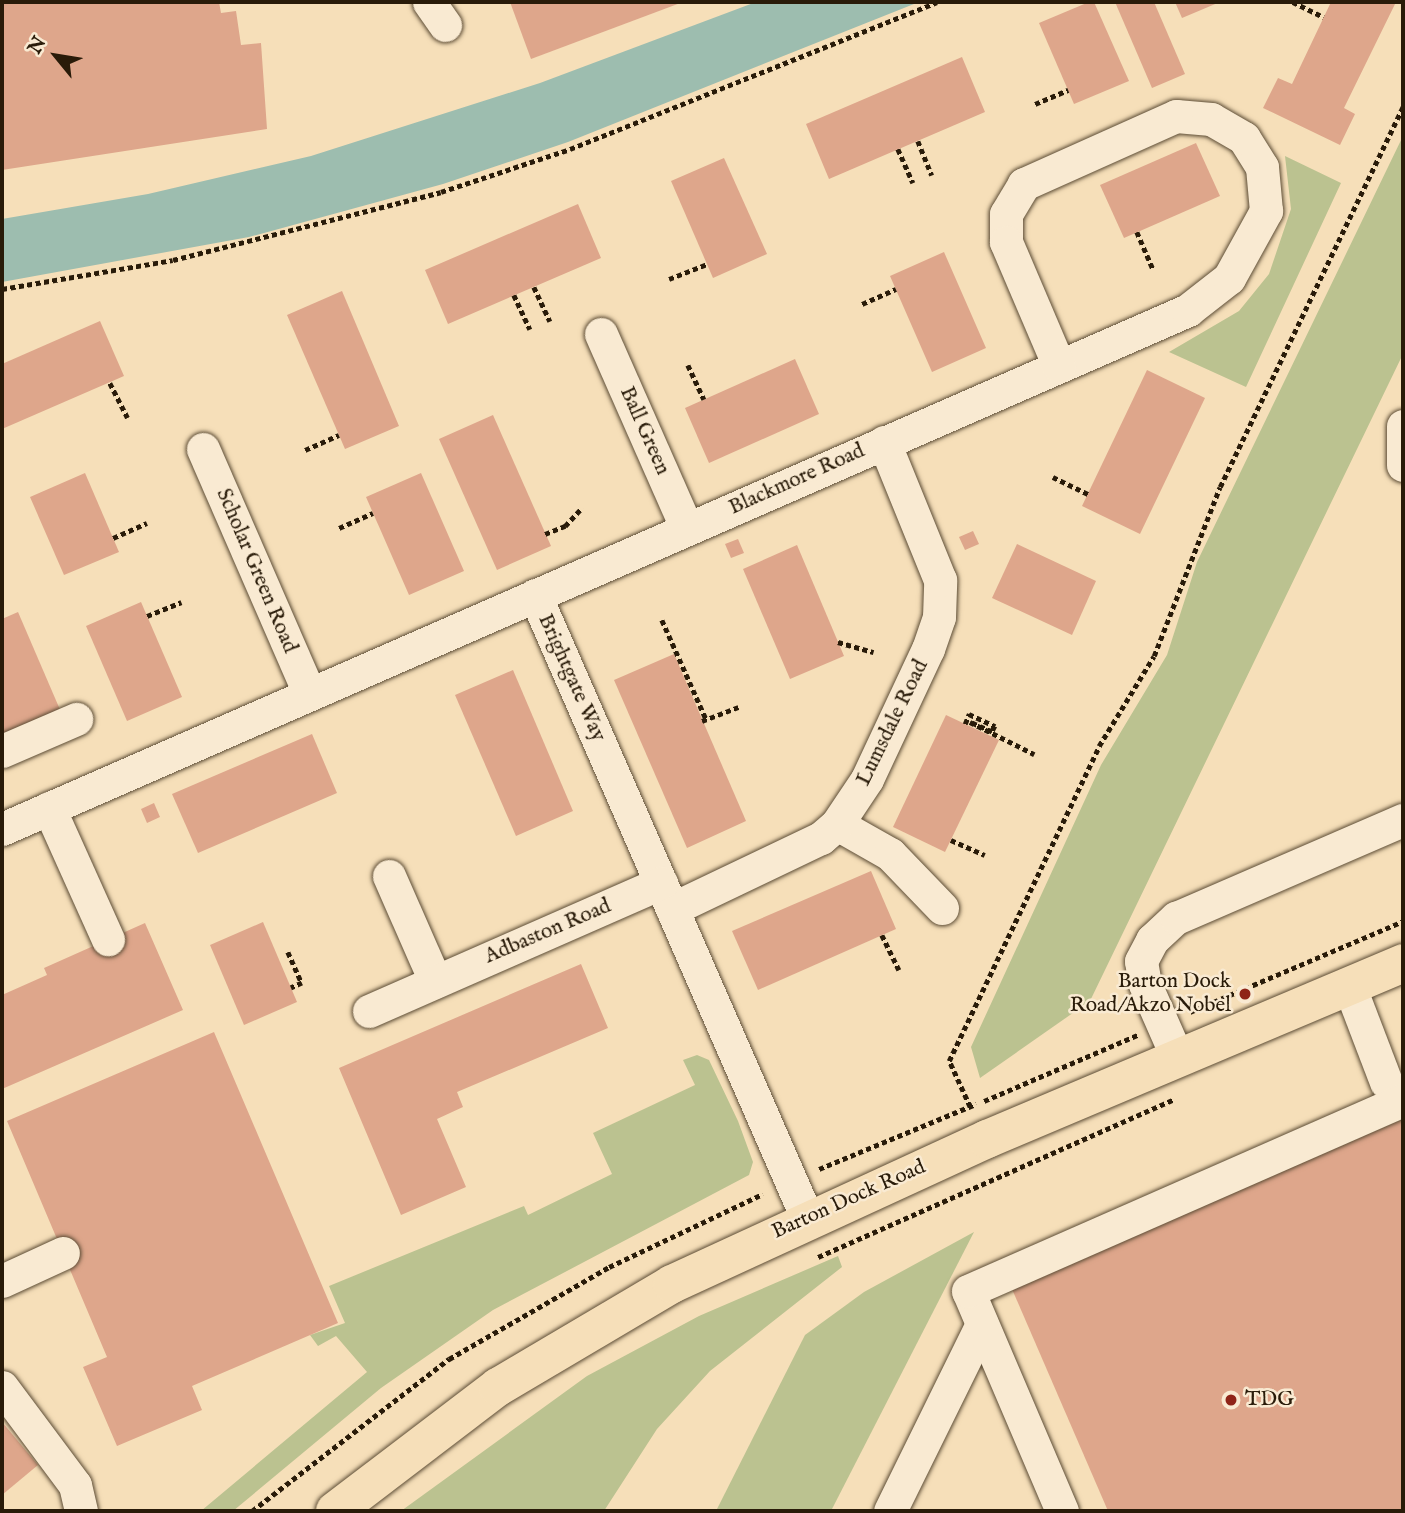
<!DOCTYPE html>
<style>
body{margin:0}
#map{position:relative;width:1405px;height:1513px;overflow:hidden;background:#f6dfb9;font-family:"IM FELL English",serif}
div>[style]{position:absolute}
[style*='--x']{left:calc(var(--x)*1px);top:calc(var(--y)*1px);width:calc(var(--w)*1px);rotate:calc(var(--a)*1deg)}
.green>*{inset:0;background:#bbc290}
.water>*{inset:0;background:#9dbdaf}
.building>*{inset:0;background:#dea68b}
.path>*{height:4.5px;margin-top:-2.25px;transform-origin:0;background:repeating-linear-gradient(90deg,#291b09 0 5px,transparent 0 8.5px)}
.roads{filter:drop-shadow(0 0 2px #5c4c35) drop-shadow(0 0 2px #5c4c35)}
.minor>*{height:33px;margin:-16.5px;padding:0 16.5px;transform-origin:16.5px;border-radius:16.5px;background:#f9ead2}
.major>*{height:38px;margin:-19px;padding:0 19px;transform-origin:19px;border-radius:19px;background:#f6dfb9}
.dots>*{width:19px;height:19px;translate:-50% -50%;box-sizing:border-box;border:4px solid #f9ead2;border-radius:50%}
span{translate:-50% -50%;white-space:nowrap;text-align:center;line-height:1.15;-webkit-text-stroke:5px #f9ead2;paint-order:stroke}
.street-label{font-size:21px;color:#291b09}
.poi-label{font-size:21px;color:#291b09}
.right{translate:-100% -50%;text-align:right}
.left{translate:0 -50%;text-align:left}
.frame{position:absolute;inset:0;border:4px solid #291b09;pointer-events:none}
.north{position:absolute;left:21px;top:21px;width:70px;height:70px;-webkit-text-stroke:5px #f9ead2;paint-order:stroke;rotate:300deg;font-size:19px;font-weight:700;line-height:28px;text-align:center;color:#291b09}
.north::after{content:'';display:block;margin:auto;width:24px;height:32px;background:#291b09;clip-path:polygon(50% 0,100% 100%,50% 72%,0 100%)}
</style>
<div id="map">
<div class="green">
<i style="clip-path:polygon(1403px 136px,1403px 354px,1090px 1001px,980px 1078px,971px 1047px,1101px 765px,1167px 655px,1197px 562px)"></i>
<i style="clip-path:polygon(1285px 156px,1341px 183px,1246px 387px,1169px 352px,1239px 311px,1269px 274px,1291px 209px)"></i>
<i style="clip-path:polygon(697px 1055px,709px 1060px,738px 1121px,753px 1162px,749px 1175px,493px 1310px,381px 1388px,233px 1511px,201px 1511px,367px 1372px,336px 1336px,318px 1346px,310px 1335px,345px 1323px,329px 1286px,524px 1206px,528px 1215px,612px 1174px,593px 1133px,695px 1085px,683px 1060px)"></i>
<i style="clip-path:polygon(974px 1232px,831px 1511px,716px 1511px,805px 1335px,864px 1292px)"></i>
<i style="clip-path:polygon(838px 1256px,842px 1267px,710px 1371px,657px 1429px,604px 1511px,401px 1511px,587px 1376px,699px 1316px)"></i>
</div>
<div class="water">
<i style="clip-path:polygon(756px 2px,919px 2px,568px 142px,443px 184px,249px 237px,2px 282px,2px 219px,148px 194px,311px 156px,540px 83px)"></i>
</div>
<div class="building">
<i style="clip-path:polygon(2px 2px,219px 2px,221px 13px,236px 11px,241px 45px,261px 43px,267px 129px,2px 170px)"></i>
<i style="clip-path:polygon(510px 2px,683px 2px,531px 59px)"></i>
<i style="clip-path:polygon(1089px 2px,1094px 2px,1129px 81px,1074px 104px,1039px 23px)"></i>
<i style="clip-path:polygon(1115px 2px,1154px 2px,1185px 74px,1152px 88px)"></i>
<i style="clip-path:polygon(1175px 2px,1220px 2px,1182px 18px)"></i>
<i style="clip-path:polygon(1331px 2px,1396px 2px,1344px 108px,1355px 114px,1340px 145px,1263px 108px,1278px 78px,1292px 84px)"></i>
<i style="clip-path:polygon(962px 57px,985px 112px,829px 179px,806px 124px)"></i>
<i style="clip-path:polygon(1196px 143px,1220px 196px,1124px 238px,1100px 185px)"></i>
<i style="clip-path:polygon(724px 158px,767px 254px,713px 278px,671px 181px)"></i>
<i style="clip-path:polygon(578px 204px,601px 258px,448px 324px,425px 270px)"></i>
<i style="clip-path:polygon(944px 252px,986px 348px,932px 372px,890px 276px)"></i>
<i style="clip-path:polygon(342px 291px,399px 426px,345px 449px,287px 315px)"></i>
<i style="clip-path:polygon(100px 321px,124px 376px,2px 429px,2px 364px)"></i>
<i style="clip-path:polygon(795px 359px,819px 414px,709px 463px,685px 408px)"></i>
<i style="clip-path:polygon(1147px 370px,1205px 398px,1140px 534px,1082px 506px)"></i>
<i style="clip-path:polygon(493px 415px,551px 546px,497px 570px,439px 439px)"></i>
<i style="clip-path:polygon(85px 473px,119px 552px,64px 575px,30px 497px)"></i>
<i style="clip-path:polygon(421px 473px,464px 571px,409px 595px,366px 497px)"></i>
<i style="clip-path:polygon(973px 531px,979px 544px,965px 550px,959px 537px)"></i>
<i style="clip-path:polygon(738px 539px,744px 553px,731px 558px,725px 544px)"></i>
<i style="clip-path:polygon(1017px 544px,1096px 581px,1072px 635px,992px 598px)"></i>
<i style="clip-path:polygon(797px 545px,844px 656px,790px 679px,743px 569px)"></i>
<i style="clip-path:polygon(141px 602px,182px 697px,127px 721px,86px 626px)"></i>
<i style="clip-path:polygon(18px 612px,61px 712px,2px 738px,2px 619px)"></i>
<i style="clip-path:polygon(674px 654px,746px 821px,687px 848px,614px 680px)"></i>
<i style="clip-path:polygon(513px 670px,573px 811px,516px 836px,455px 695px)"></i>
<i style="clip-path:polygon(946px 715px,999px 740px,945px 852px,893px 827px)"></i>
<i style="clip-path:polygon(312px 734px,337px 793px,198px 853px,172px 794px)"></i>
<i style="clip-path:polygon(154px 803px,160px 817px,147px 823px,141px 809px)"></i>
<i style="clip-path:polygon(871px 871px,896px 929px,758px 990px,732px 931px)"></i>
<i style="clip-path:polygon(263px 922px,297px 1002px,244px 1025px,210px 945px)"></i>
<i style="clip-path:polygon(145px 923px,183px 1010px,2px 1089px,2px 995px,47px 975px,44px 968px)"></i>
<i style="clip-path:polygon(581px 964px,608px 1028px,457px 1092px,463px 1107px,437px 1119px,466px 1187px,401px 1215px,339px 1068px)"></i>
<i style="clip-path:polygon(214px 1032px,338px 1323px,192px 1386px,202px 1410px,117px 1446px,83px 1367px,107px 1357px,7px 1121px)"></i>
<i style="clip-path:polygon(1403px 1119px,1403px 1511px,1108px 1511px,1012px 1289px)"></i>
<i style="clip-path:polygon(2px 1422px,38px 1465px,2px 1495px)"></i>
</div>
<div class="path">
<i style="--x:1293;--y:2;--w:34;--a:26"></i>
<i style="--x:1035;--y:104;--w:36;--a:-23"></i>
<i style="--x:918;--y:141;--w:37;--a:68"></i>
<i style="--x:898;--y:149;--w:37;--a:66"></i>
<i style="--x:1137;--y:232;--w:40;--a:66.6"></i>
<i style="--x:669;--y:279;--w:41;--a:-21.5"></i>
<i style="--x:534;--y:287;--w:38;--a:65"></i>
<i style="--x:2;--y:289;--w:173;--a:-9.6"></i>
<i style="--x:173;--y:260;--w:276;--a:-14.2"></i>
<i style="--x:441;--y:192;--w:136;--a:-18.4"></i>
<i style="--x:570;--y:149;--w:395;--a:-21.8"></i>
<i style="--x:514;--y:295;--w:38;--a:65"></i>
<i style="--x:862;--y:304;--w:37;--a:-24"></i>
<i style="--x:688;--y:365;--w:38;--a:65"></i>
<i style="--x:110;--y:383;--w:39;--a:63"></i>
<i style="--x:305;--y:450;--w:37;--a:-24"></i>
<i style="--x:1053;--y:477;--w:39;--a:26"></i>
<i style="--x:339;--y:528;--w:37;--a:-24"></i>
<i style="--x:545;--y:534;--w:22;--a:-22"></i>
<i style="--x:565;--y:526;--w:25;--a:-47"></i>
<i style="--x:113;--y:538;--w:37;--a:-24"></i>
<i style="--x:147;--y:616;--w:37;--a:-22"></i>
<i style="--x:662;--y:620;--w:108;--a:66"></i>
<i style="--x:838;--y:642;--w:37;--a:16"></i>
<i style="--x:702;--y:721;--w:39;--a:-21"></i>
<i style="--x:970;--y:722;--w:72;--a:26.6"></i>
<i style="--x:965;--y:724;--w:11;--a:-68"></i>
<i style="--x:969;--y:714;--w:29;--a:25"></i>
<i style="--x:995;--y:726;--w:7;--a:117"></i>
<i style="--x:992;--y:732;--w:24;--a:-156"></i>
<i style="--x:951;--y:840;--w:37;--a:24"></i>
<i style="--x:882;--y:935;--w:39;--a:64"></i>
<i style="--x:288;--y:952;--w:34;--a:66"></i>
<i style="--x:302;--y:983;--w:12;--a:156"></i>
<i style="--x:1190;--y:1012;--w:232;--a:-23.1"></i>
<i style="--x:984;--y:1101;--w:167;--a:-23.3"></i>
<i style="--x:970;--y:1107;--w:51;--a:-114.5"></i>
<i style="--x:949;--y:1061;--w:349;--a:-64.5"></i>
<i style="--x:1099;--y:746;--w:105;--a:-58.6"></i>
<i style="--x:1154;--y:656;--w:181;--a:-68.7"></i>
<i style="--x:1220;--y:487;--w:423;--a:-64.3"></i>
<i style="--x:819;--y:1169;--w:170;--a:-22.5"></i>
<i style="--x:818;--y:1257;--w:390;--a:-23.9"></i>
<i style="--x:252;--y:1511;--w:249;--a:-37.7"></i>
<i style="--x:449;--y:1359;--w:185;--a:-29.9"></i>
<i style="--x:609;--y:1267;--w:170;--a:-25.4"></i>
</div>
<div class="roads">
<div class="minor">
<i style="--x:429;--y:2;--w:28;--a:55"></i>
<i style="--x:601;--y:334;--w:213;--a:66.2"></i>
<i style="--x:1403;--y:426;--w:39;--a:90"></i>
<i style="--x:203;--y:449;--w:266;--a:66.5"></i>
<i style="--x:535;--y:595;--w:680;--a:66.41"></i>
<i style="--x:2;--y:751;--w:81;--a:-23.4"></i>
<i style="--x:49;--y:808;--w:144;--a:65.8"></i>
<i style="--x:837;--y:824;--w:61;--a:29.5"></i>
<i style="--x:890;--y:854;--w:75;--a:46.1"></i>
<i style="--x:2;--y:829;--w:1295;--a:-23.63"></i>
<i style="--x:1188;--y:310;--w:52;--a:-38"></i>
<i style="--x:1229;--y:278;--w:77;--a:-61.1"></i>
<i style="--x:1266;--y:211;--w:44;--a:-95.2"></i>
<i style="--x:1262;--y:167;--w:34;--a:-122"></i>
<i style="--x:1244;--y:138;--w:38;--a:-150"></i>
<i style="--x:1211;--y:119;--w:35;--a:-175"></i>
<i style="--x:1176;--y:116;--w:167;--a:155.9"></i>
<i style="--x:1024;--y:184;--w:35;--a:121"></i>
<i style="--x:1006;--y:214;--w:28;--a:90"></i>
<i style="--x:1006;--y:242;--w:135;--a:66.9"></i>
<i style="--x:389;--y:876;--w:115;--a:66.3"></i>
<i style="--x:672;--y:909;--w:165;--a:-25.5"></i>
<i style="--x:821;--y:838;--w:21;--a:-41"></i>
<i style="--x:837;--y:824;--w:54;--a:-56.3"></i>
<i style="--x:867;--y:779;--w:144;--a:-64.9"></i>
<i style="--x:928;--y:649;--w:34;--a:-71"></i>
<i style="--x:939;--y:617;--w:37;--a:-88"></i>
<i style="--x:940;--y:580;--w:149;--a:-112.1"></i>
<i style="--x:1349;--y:985;--w:104;--a:69.1"></i>
<i style="--x:369;--y:1011;--w:319;--a:-23.7"></i>
<i style="--x:1177;--y:1057;--w:80;--a:-113.7"></i>
<i style="--x:1145;--y:984;--w:23;--a:-100"></i>
<i style="--x:1141;--y:961;--w:24;--a:-62"></i>
<i style="--x:1152;--y:940;--w:33;--a:-43"></i>
<i style="--x:1176;--y:918;--w:247;--a:-23.4"></i>
<i style="--x:2;--y:1281;--w:67;--a:-24.7"></i>
<i style="--x:2;--y:1387;--w:122;--a:53.3"></i>
<i style="--x:75;--y:1485;--w:27;--a:77"></i>
<i style="--x:890;--y:1511;--w:208;--a:-63.8"></i>
<i style="--x:1062;--y:1511;--w:239;--a:-113.1"></i>
<i style="--x:968;--y:1291;--w:475;--a:-23.7"></i>
</div>
<div class="major">
<i style="--x:335;--y:1511;--w:205;--a:-37.3"></i>
<i style="--x:498;--y:1387;--w:202;--a:-30.6"></i>
<i style="--x:672;--y:1284;--w:347;--a:-24.7"></i>
<i style="--x:987;--y:1139;--w:452;--a:-22.9"></i>
</div>
</div>
<div class="dots">
<i style="left:1245px;top:994px;background:#8f2418"></i>
<i style="left:1231px;top:1400px;background:#8f2418"></i>
</div>
<div class="street-label">
<span style="left:644px;top:431px;rotate:66deg">Ball Green</span>
<span style="left:797px;top:480px;rotate:-24deg">Blackmore Road</span>
<span style="left:256px;top:571px;rotate:67deg">Scholar Green Road</span>
<span style="left:571px;top:678px;rotate:66deg">Brightgate Way</span>
<span style="left:893px;top:723px;rotate:-64deg">Lumsdale Road</span>
<span style="left:548px;top:932px;rotate:-23deg">Adbaston Road</span>
<span style="left:849px;top:1200px;rotate:-24deg">Barton Dock Road</span>
</div>
<div class="poi-label">
<span class="right" style="left:1231px;top:994px">Barton Dock<br>Road/Akzo Nobel</span>
<span class="left" style="left:1245px;top:1400px">TDG</span>
</div>
<div class="frame"></div>
<div class="north">N</div>
</div>
